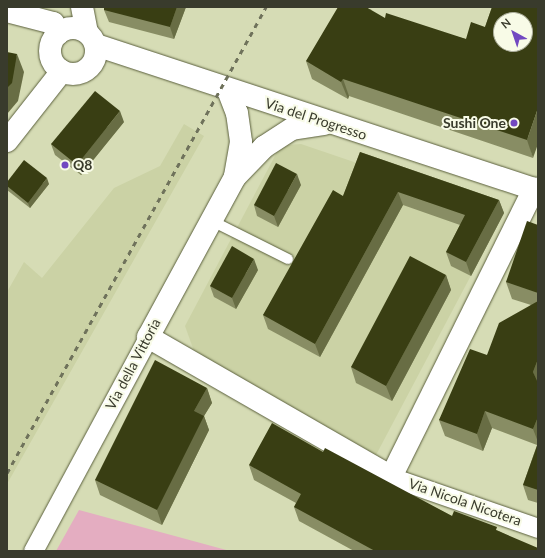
<!DOCTYPE html>
<style>
body{margin:0}
#map{position:relative;width:545px;height:558px;overflow:hidden;background:#d6dcb5;font-family:Lato,sans-serif}
div>[style]{position:absolute}
[style*='--x']{left:calc(var(--x)*1px);top:calc(var(--y)*1px);width:calc(var(--w)*1px);rotate:calc(var(--a)*1deg)}
.built>*{inset:0;background:#cbd2a5}
.green>*{inset:0;background:#e4adc1}
.roads{filter:drop-shadow(0 0 1px #5a5f3c) drop-shadow(0 0 1px #5a5f3c)}
.lane>*{height:10px;margin:-5px;padding:0 5px;transform-origin:5px;border-radius:5px;background:#fff}
.street>*{height:19px;margin:-9.5px;padding:0 9.5px;transform-origin:9.5px;border-radius:9.5px;background:#fff}
.secondary>*{height:22px;margin:-11px;padding:0 11px;transform-origin:11px;border-radius:11px;background:#fff}
.secondary>.ring{margin:-11px;padding:0;box-sizing:content-box;background:none;border:22px solid #fff;border-radius:50%}
.rail>*{height:3px;margin-top:-1.5px;transform-origin:0;background:repeating-linear-gradient(90deg,#6f725b 0 5px,transparent 0 10px)}
.wall>*{inset:0;background:#888d64}
.shaded-wall>*{inset:0;background:#686d44}
.building>*{inset:0;background:#393e13}
.dots>*{width:11px;height:11px;translate:-50% -50%;box-sizing:border-box;border:2px solid #f8fbe7;border-radius:50%}
span{translate:-50% -50%;white-space:nowrap;text-align:center;line-height:1.15;-webkit-text-stroke:4px #f8fbe7;paint-order:stroke}
.street-label{font-size:14px;color:#393b2c}
.poi-label{font-size:14px;color:#393b2c;font-weight:700}
.right{translate:-100% -50%;text-align:right}
.left{translate:0 -50%;text-align:left}
.frame{position:absolute;inset:0;border:8px solid #393b2c;pointer-events:none}
.north{position:absolute;left:493px;top:12px;width:40px;height:40px;box-sizing:border-box;background:#f8fbe7;border:1px solid #acae9c;border-radius:50%;rotate:320deg;font-size:11px;font-weight:700;line-height:16px;text-align:center;color:#393b2c}
.north::after{content:'';display:block;margin:auto;width:14px;height:18px;background:#7248c1;clip-path:polygon(50% 0,100% 100%,50% 72%,0 100%)}
</style>
<div id="map">
<div class="built">
<i style="clip-path:polygon(184px 124px,204px 136px,7px 484px,7px 292px,24px 262px,42px 278px,114px 188px,160px 166px)"></i>
<i style="clip-path:polygon(301px 144px,504px 213px,376px 455px,194px 351px,185px 326px,277px 152px,287px 145px)"></i>
</div>
<div class="green">
<i style="clip-path:polygon(79px 510px,230px 551px,56px 551px)"></i>
</div>
<div class="roads">
<div class="lane">
<i style="--x:212;--y:221;--w:85;--a:26.6"></i>
</div>
<div class="street">
<i style="--x:391;--y:477;--w:156;--a:19.1"></i>
<i style="--x:33;--y:551;--w:243;--a:-61.7"></i>
</div>
<div class="secondary">
<i style="--x:82;--y:7;--w:25;--a:79"></i>
<i style="--x:7;--y:11;--w:48;--a:14.6"></i>
<i style="--x:53;--y:23;--w:12;--a:66"></i>
<i class="ring" style="left:50px;top:28px;width:24px;height:24px"></i>
<i style="--x:96;--y:45;--w:465;--a:18.2"></i>
<i style="--x:228;--y:90;--w:25;--a:69"></i>
<i style="--x:237;--y:113;--w:29;--a:82"></i>
<i style="--x:241;--y:142;--w:36;--a:100"></i>
<i style="--x:235;--y:177;--w:182;--a:118.5"></i>
<i style="--x:148;--y:337;--w:280;--a:29.9"></i>
<i style="--x:391;--y:477;--w:322;--a:-63.6"></i>
<i style="--x:7;--y:141;--w:89;--a:-51.8"></i>
<i style="--x:235;--y:177;--w:42;--a:-46"></i>
<i style="--x:264;--y:147;--w:33;--a:-33"></i>
<i style="--x:292;--y:129;--w:33;--a:-9"></i>
</div>
</div>
<div class="rail">
<i style="--x:7;--y:473;--w:533;--a:-60.93"></i>
</div>
<div class="wall">
<i style="clip-path:polygon(104px 7px,186px 7px,174px 39px,109px 22px,104px 10px)"></i>
<i style="clip-path:polygon(492px 7px,533px 158px,349px 96px,348px 99px,312px 79px,306px 61px,385px 18px,466px 39px,485px 27px)"></i>
<i style="clip-path:polygon(124px 122px,81px 175px,55px 155px,51px 144px)"></i>
<i style="clip-path:polygon(360px 152px,499px 200px,504px 213px,471px 276px,451px 266px,446px 252px,460px 225px,403px 205px,320px 357px,268px 329px,263px 315px,343px 196px)"></i>
<i style="clip-path:polygon(7px 182px,49px 184px,30px 208px,7px 190px)"></i>
<i style="clip-path:polygon(301px 185px,278px 227px,257px 216px,254px 205px)"></i>
<i style="clip-path:polygon(538px 225px,538px 503px,528px 500px,523px 485px,537px 445px,492px 428px,483px 451px,445px 436px,439px 420px,487px 355px,531px 305px,512px 299px,506px 282px)"></i>
<i style="clip-path:polygon(258px 270px,236px 309px,214px 297px,210px 286px)"></i>
<i style="clip-path:polygon(446px 275px,451px 290px,392px 401px,356px 383px,351px 367px)"></i>
<i style="clip-path:polygon(207px 388px,212px 403px,204px 416px,209px 430px,162px 525px,100px 495px,95px 480px)"></i>
<i style="clip-path:polygon(323px 452px,452px 516px,499px 531px,538px 551px,354px 551px,299px 521px,294px 507px,296px 503px,254px 480px,249px 465px)"></i>
</div>
<div class="shaded-wall">
<i style="clip-path:polygon(177px 7px,186px 7px,174px 39px,170px 27px)"></i>
<i style="clip-path:polygon(17px 54px,24px 72px,18px 101px,7px 114px,7px 88px)"></i>
<i style="clip-path:polygon(343px 79px,349px 96px,348px 99px,341px 82px)"></i>
<i style="clip-path:polygon(538px 108px,538px 144px,533px 158px,527px 140px)"></i>
<i style="clip-path:polygon(120px 111px,124px 122px,81px 175px,77px 165px)"></i>
<i style="clip-path:polygon(297px 174px,301px 185px,278px 227px,274px 216px)"></i>
<i style="clip-path:polygon(47px 178px,49px 184px,30px 208px,28px 203px)"></i>
<i style="clip-path:polygon(398px 192px,403px 205px,320px 357px,315px 344px)"></i>
<i style="clip-path:polygon(499px 200px,504px 213px,471px 276px,466px 262px)"></i>
<i style="clip-path:polygon(254px 259px,258px 270px,236px 309px,232px 298px)"></i>
<i style="clip-path:polygon(446px 275px,451px 290px,392px 401px,386px 386px)"></i>
<i style="clip-path:polygon(538px 359px,538px 385px,533px 372px)"></i>
<i style="clip-path:polygon(207px 388px,212px 403px,204px 416px,209px 430px,162px 525px,157px 510px,194px 411px)"></i>
<i style="clip-path:polygon(485px 411px,492px 428px,483px 451px,477px 434px)"></i>
<i style="clip-path:polygon(538px 417px,538px 442px,533px 429px)"></i>
</div>
<div class="building">
<i style="clip-path:polygon(104px 7px,177px 7px,170px 27px,104px 10px)"></i>
<i style="clip-path:polygon(evenodd,338px 7px,366px 7px,385px 18px,386px 13px,466px 39px,471px 22px,485px 27px,492px 7px,538px 7px,538px 108px,527px 140px,343px 79px,341px 82px,306px 61px,338px 7px,501px 20px,525px 20px,525px 44px,501px 44px,501px 20px)"></i>
<i style="clip-path:polygon(7px 52px,17px 54px,12px 83px,7px 88px)"></i>
<i style="clip-path:polygon(95px 91px,120px 111px,77px 165px,51px 144px)"></i>
<i style="clip-path:polygon(360px 152px,499px 200px,466px 262px,446px 252px,465px 215px,398px 192px,315px 344px,263px 315px,333px 190px,343px 196px)"></i>
<i style="clip-path:polygon(24px 160px,47px 178px,28px 203px,7px 186px,7px 182px)"></i>
<i style="clip-path:polygon(276px 163px,297px 174px,274px 216px,254px 205px)"></i>
<i style="clip-path:polygon(527px 221px,538px 225px,538px 293px,506px 282px)"></i>
<i style="clip-path:polygon(232px 246px,254px 259px,232px 298px,210px 286px)"></i>
<i style="clip-path:polygon(410px 256px,446px 275px,386px 386px,351px 367px)"></i>
<i style="clip-path:polygon(538px 301px,538px 359px,533px 372px,538px 383px,538px 417px,533px 429px,485px 411px,477px 434px,439px 420px,470px 349px,487px 355px,499px 323px)"></i>
<i style="clip-path:polygon(155px 360px,207px 388px,194px 411px,204px 416px,157px 510px,95px 480px)"></i>
<i style="clip-path:polygon(272px 423px,323px 452px,325px 448px,452px 516px,454px 511px,497px 527px,496px 530px,538px 548px,538px 551px,375px 551px,294px 507px,301px 494px,249px 465px)"></i>
<i style="clip-path:polygon(538px 443px,538px 490px,523px 485px)"></i>
</div>
<div class="dots">
<i style="left:514px;top:123px;background:#7248c1"></i>
<i style="left:65px;top:165px;background:#7248c1"></i>
</div>
<div class="street-label">
<span style="left:316px;top:119px;rotate:18deg">Via del Progresso</span>
<span style="left:133px;top:364px;rotate:-62deg">Via della Vittoria</span>
<span style="left:465px;top:502px;rotate:19deg">Via Nicola Nicotera</span>
</div>
<div class="poi-label">
<span class="right" style="left:506px;top:123px">Sushi One</span>
<span class="left" style="left:73px;top:165px">Q8</span>
</div>
<div class="frame"></div>
<div class="north">N</div>
</div>
